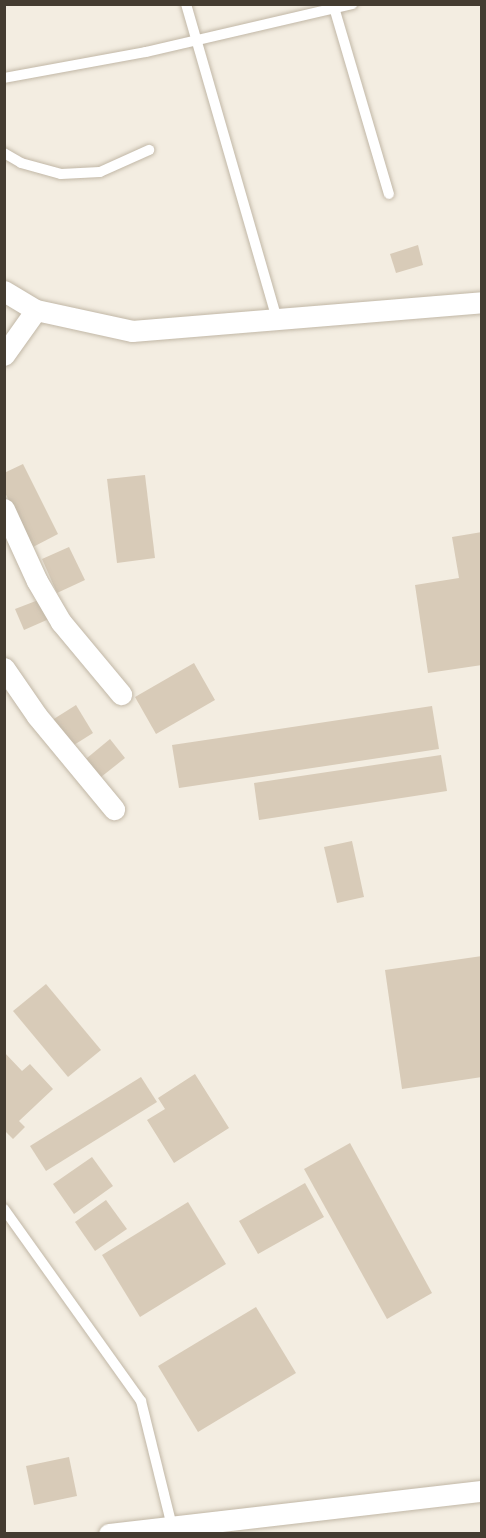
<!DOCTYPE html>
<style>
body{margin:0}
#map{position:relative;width:486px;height:1538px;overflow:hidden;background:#f3ede1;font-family:"DejaVu Sans",sans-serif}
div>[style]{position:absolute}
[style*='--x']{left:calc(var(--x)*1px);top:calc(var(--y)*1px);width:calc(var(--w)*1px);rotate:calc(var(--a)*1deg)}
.building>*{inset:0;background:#d8cbb8}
.roads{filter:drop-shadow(0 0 2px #c1b7a6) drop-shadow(0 0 2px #c1b7a6)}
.service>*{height:10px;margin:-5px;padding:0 5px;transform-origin:5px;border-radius:5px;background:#fff}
.minor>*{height:21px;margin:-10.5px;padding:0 10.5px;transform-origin:10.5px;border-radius:10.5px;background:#fff}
span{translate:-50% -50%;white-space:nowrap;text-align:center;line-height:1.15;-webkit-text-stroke:4.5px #fff;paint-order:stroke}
.frame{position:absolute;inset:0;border:6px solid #443c31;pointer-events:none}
</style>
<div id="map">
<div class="building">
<i style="clip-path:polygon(418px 245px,423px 265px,396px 273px,390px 254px)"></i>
<i style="clip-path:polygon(23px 464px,58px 534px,33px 547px,4px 491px,4px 473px)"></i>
<i style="clip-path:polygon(145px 475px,155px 558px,117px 563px,107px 479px)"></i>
<i style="clip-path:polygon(482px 532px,482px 665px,428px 673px,415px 585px,459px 578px,452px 537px)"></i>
<i style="clip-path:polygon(69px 547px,85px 580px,57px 593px,42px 559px)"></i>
<i style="clip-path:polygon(41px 599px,49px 619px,24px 630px,15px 609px)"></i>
<i style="clip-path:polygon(194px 663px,215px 700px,156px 734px,135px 697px)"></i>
<i style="clip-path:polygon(76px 705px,93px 733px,66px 750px,49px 722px)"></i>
<i style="clip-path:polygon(432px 706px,439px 749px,179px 788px,172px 745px)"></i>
<i style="clip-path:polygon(110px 739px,125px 758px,96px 781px,81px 763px)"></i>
<i style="clip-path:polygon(441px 755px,447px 791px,259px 820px,254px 783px)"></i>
<i style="clip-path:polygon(352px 841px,364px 897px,337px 903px,324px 847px)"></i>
<i style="clip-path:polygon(482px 956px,482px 1077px,402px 1089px,385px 970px)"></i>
<i style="clip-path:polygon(46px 984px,101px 1050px,68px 1077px,13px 1011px)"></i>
<i style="clip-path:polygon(4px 1052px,22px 1071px,30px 1064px,53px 1089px,19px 1121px,25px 1127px,13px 1139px,4px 1130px)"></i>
<i style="clip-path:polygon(195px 1074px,229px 1128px,174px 1163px,147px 1120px,165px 1109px,158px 1098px)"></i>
<i style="clip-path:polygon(141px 1077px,157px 1102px,46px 1171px,30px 1146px)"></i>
<i style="clip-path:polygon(350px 1143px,432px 1293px,387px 1319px,304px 1169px)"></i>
<i style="clip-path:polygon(92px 1157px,113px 1186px,74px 1214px,53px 1184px)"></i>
<i style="clip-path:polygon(305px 1183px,324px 1217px,258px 1254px,239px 1221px)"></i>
<i style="clip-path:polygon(106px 1200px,127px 1229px,95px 1251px,75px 1222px)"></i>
<i style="clip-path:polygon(188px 1202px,226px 1264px,140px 1317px,102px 1255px)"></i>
<i style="clip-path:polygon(256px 1307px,296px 1373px,198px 1432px,158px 1366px)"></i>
<i style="clip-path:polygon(69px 1457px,77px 1496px,34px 1505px,26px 1466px)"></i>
</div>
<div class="roads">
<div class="service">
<i style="--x:186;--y:4;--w:329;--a:73.9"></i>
<i style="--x:333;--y:4;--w:198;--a:73.6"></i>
<i style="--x:4;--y:78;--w:144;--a:-10.4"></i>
<i style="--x:146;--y:52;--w:212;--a:-13.1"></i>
<i style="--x:4;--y:153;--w:20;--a:30"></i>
<i style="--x:21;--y:163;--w:41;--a:15.4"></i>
<i style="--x:61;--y:174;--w:39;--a:-3"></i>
<i style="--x:100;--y:172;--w:54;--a:-24.2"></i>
<i style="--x:4;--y:1209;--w:236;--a:54.5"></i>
<i style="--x:141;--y:1401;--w:133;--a:76.1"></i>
</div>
<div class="minor">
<i style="--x:4;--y:291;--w:37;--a:31"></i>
<i style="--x:36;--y:310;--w:98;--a:12.3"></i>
<i style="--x:132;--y:331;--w:351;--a:-4.7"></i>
<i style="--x:4;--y:355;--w:55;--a:-54.6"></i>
<i style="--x:4;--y:509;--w:79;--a:65.4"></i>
<i style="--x:37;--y:581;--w:48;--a:59.7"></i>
<i style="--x:61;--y:622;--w:94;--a:50.2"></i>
<i style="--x:4;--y:668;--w:58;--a:55.5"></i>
<i style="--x:37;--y:716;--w:121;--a:50.4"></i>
<i style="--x:109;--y:1534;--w:375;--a:-6.6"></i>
</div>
</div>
<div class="frame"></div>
</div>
